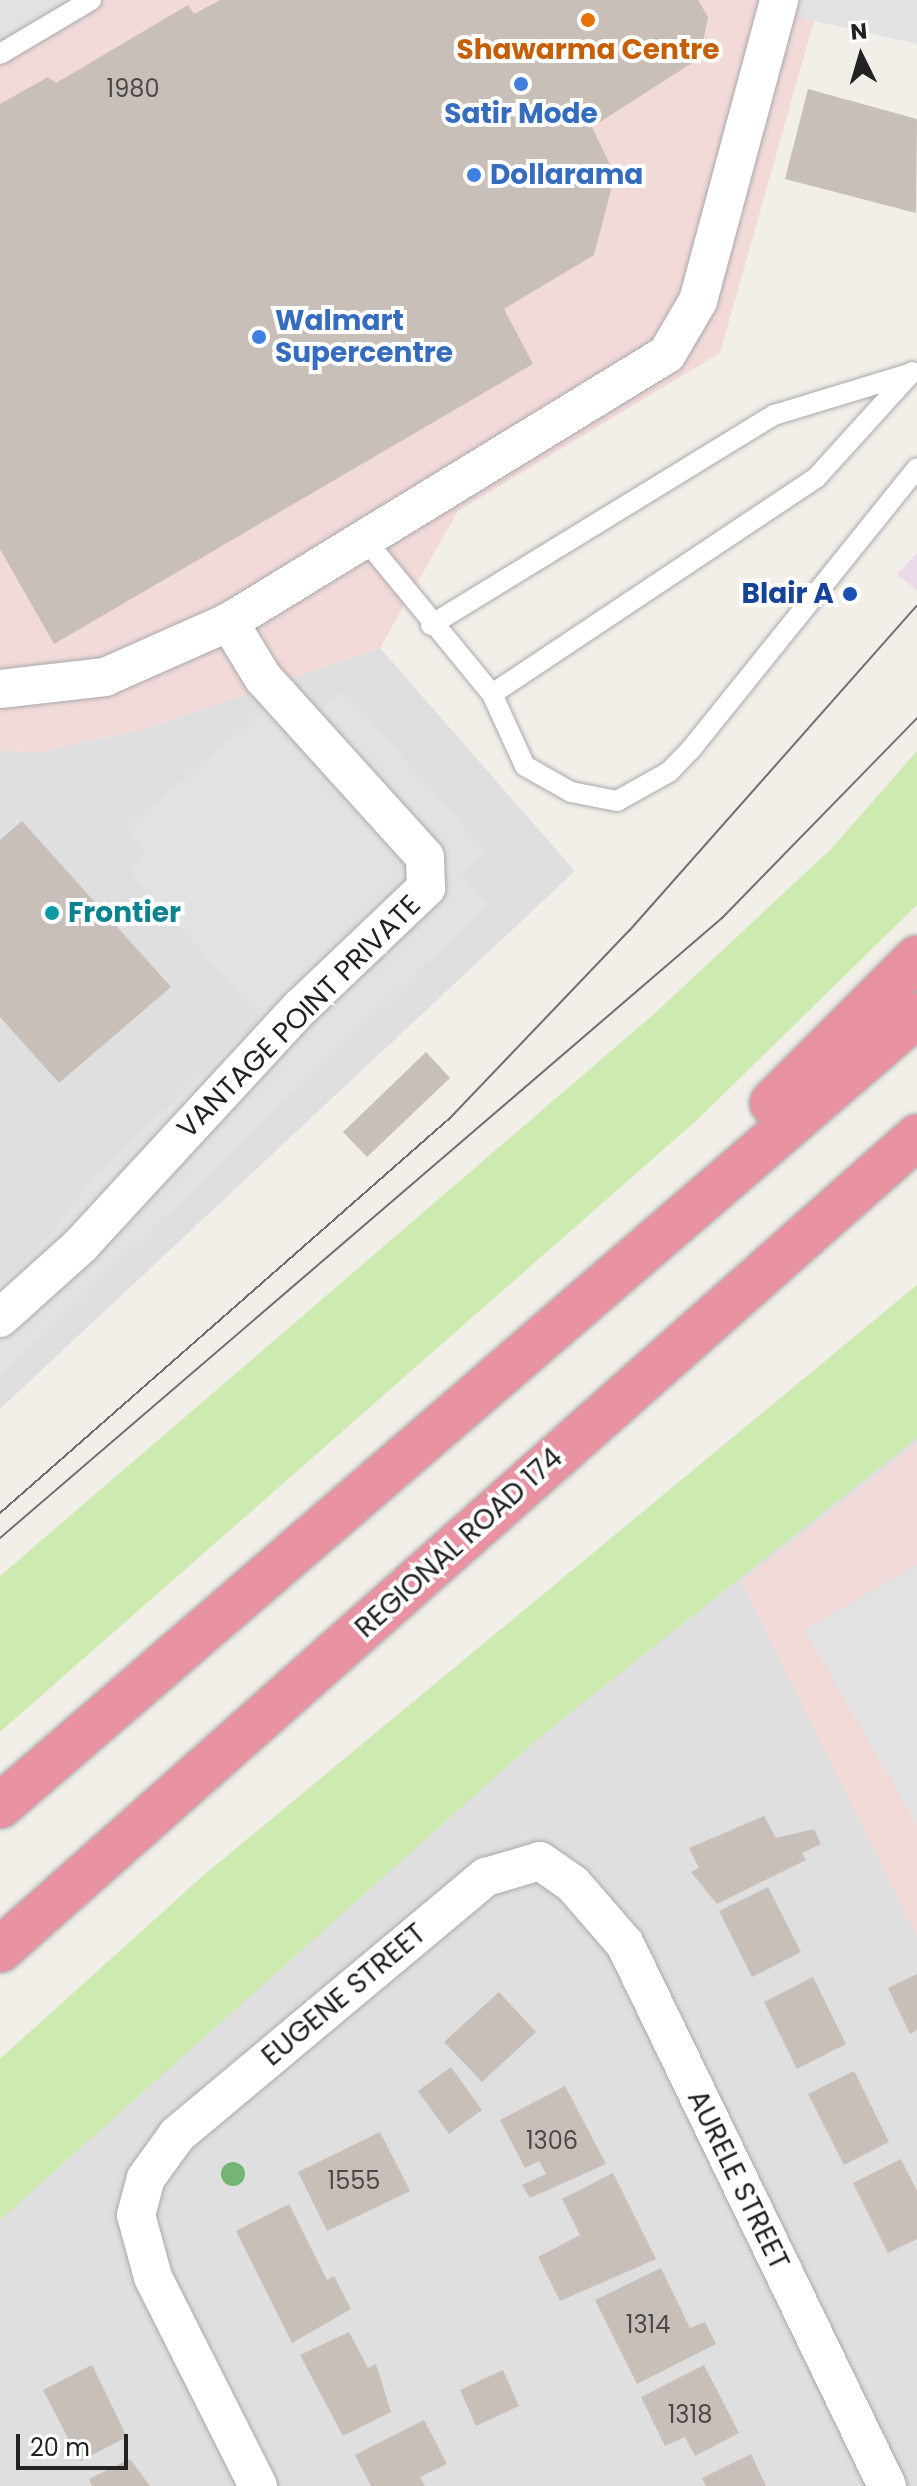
<!DOCTYPE html>
<style>
body{margin:0}
#map{position:relative;width:917px;height:2486px;overflow:hidden;background:#f2efe9;font-family:Poppins,sans-serif}
div>[style]{position:absolute}
[style*='--x']{left:calc(var(--x)*1px);top:calc(var(--y)*1px);width:calc(var(--w)*1px);rotate:calc(var(--a)*1deg)}
.residential>*{inset:0;background:#e0dfdf}
.commercial>*{inset:0;background:#f2dad9}
.industrial>*{inset:0;background:#ebdbe8}
.grass>*{inset:0;background:#cdebb0}
.parking>*{inset:0;background:#e2e2e2}
.building>*{inset:0;background:#c7bfb8}
.roads{filter:drop-shadow(0 0 2px #a9a9a9) drop-shadow(0 0 2px #a9a9a9)}
.service>*{height:20px;margin:-10px;padding:0 10px;transform-origin:10px;border-radius:10px;background:#fff}
.minor>*{height:38px;margin:-19px;padding:0 19px;transform-origin:19px;border-radius:19px;background:#fff}
.motorway>*{height:44px;margin:-22px;padding:0 22px;transform-origin:22px;border-radius:22px;background:#e892a2}
.tram>*{height:2px;margin:-1px;padding:0 1px;transform-origin:1px;border-radius:1px;background:#707070}
.trees>*{width:24px;height:24px;margin:-12px;border-radius:50%;background:#74b475}
.dots>*{width:22px;height:22px;translate:-50% -50%;box-sizing:border-box;border:4px solid #fff;border-radius:50%}
span{translate:-50% -50%;white-space:nowrap;text-align:center;line-height:1.15;-webkit-text-stroke:8px #fff;paint-order:stroke}
.number-label{font-size:24px;color:#4b4948}
.number-label span{-webkit-text-stroke-width:0}
.food-label{font-size:28px;color:#c56008;font-weight:700}
.shop-label{font-size:28px;color:#366cbe;font-weight:700}
.left{translate:0 -50%;text-align:left}
.transit-label{font-size:28px;color:#164399;font-weight:700}
.right{translate:-100% -50%;text-align:right}
.culture-label{font-size:28px;color:#0d838f;font-weight:700}
.street-label{font-size:28px;color:#222}
.north{position:absolute;left:821px;top:16px;width:80px;height:80px;-webkit-text-stroke:6px #fff;paint-order:stroke;rotate:355deg;font-size:22px;font-weight:700;line-height:32px;text-align:center;color:#222}
.north::after{content:'';display:block;margin:auto;width:28px;height:36px;background:#222;clip-path:polygon(50% 0,100% 100%,50% 72%,0 100%)}
.scale{position:absolute;left:16px;top:2434px;width:112px;height:36px;box-sizing:border-box;border:4px solid #222;border-top:0;padding-left:10px;font-size:24px;line-height:28px;white-space:nowrap;color:#222;-webkit-text-stroke:6px #fff;paint-order:stroke}
</style>
<div id="map">
<div class="residential">
<i style="clip-path:polygon(380px 648px,575px 871px,0 1409px,0 750px,35px 753px,148px 728px)"></i>
<i style="clip-path:polygon(917px 1285px,917px 2486px,0 2486px,0 2059px,204px 1875px)"></i>
</div>
<div class="commercial">
<i style="clip-path:polygon(0 0,820px 0,720px 353px,458px 511px,380px 648px,148px 728px,35px 753px,0 750px)"></i>
<i style="clip-path:polygon(917px 1443px,917px 1937px,741px 1582px)"></i>
</div>
<div class="industrial">
<i style="clip-path:polygon(917px 553px,917px 591px,897px 574px)"></i>
</div>
<div class="grass">
<i style="clip-path:polygon(917px 751px,917px 905px,697px 1120px,0 1732px,0 1576px,654px 1014px,831px 849px)"></i>
<i style="clip-path:polygon(917px 1285px,917px 1438px,540px 1737px,0 2220px,0 2059px,204px 1875px)"></i>
</div>
<div class="parking">
<i style="clip-path:polygon(0 0,70px 0,0 41px)"></i>
<i style="clip-path:polygon(802px 0,917px 0,917px 44px,798px 17px)"></i>
<i style="clip-path:polygon(294px 685px,317px 713px,344px 690px,486px 851px,462px 875px,488px 904px,0 1377px,0 1284px,42px 1244px,93px 1177px,261px 1018px,130px 872px,145px 852px,126px 828px)"></i>
<i style="clip-path:polygon(917px 1565px,917px 1825px,804px 1630px)"></i>
</div>
<div class="building">
<i style="clip-path:polygon(220px 0,698px 0,708px 17px,700px 58px,592px 127px,615px 175px,594px 255px,504px 309px,533px 364px,54px 644px,0 549px,0 104px,48px 77px,56px 83px,188px 5px,194px 14px)"></i>
<i style="clip-path:polygon(808px 89px,917px 119px,916px 213px,785px 179px)"></i>
<i style="clip-path:polygon(22px 821px,171px 987px,59px 1083px,0 1017px,0 840px)"></i>
<i style="clip-path:polygon(426px 1052px,450px 1078px,367px 1157px,343px 1132px)"></i>
<i style="clip-path:polygon(764px 1816px,776px 1838px,814px 1829px,821px 1844px,802px 1853px,806px 1860px,717px 1904px,691px 1872px,699px 1868px,689px 1848px)"></i>
<i style="clip-path:polygon(768px 1887px,801px 1952px,752px 1977px,719px 1911px)"></i>
<i style="clip-path:polygon(917px 1974px,917px 2030px,910px 2034px,888px 1988px)"></i>
<i style="clip-path:polygon(813px 1977px,846px 2044px,797px 2069px,764px 2002px)"></i>
<i style="clip-path:polygon(499px 1992px,536px 2032px,482px 2082px,444px 2042px)"></i>
<i style="clip-path:polygon(451px 2067px,482px 2110px,449px 2134px,418px 2091px)"></i>
<i style="clip-path:polygon(854px 2071px,889px 2142px,844px 2165px,808px 2094px)"></i>
<i style="clip-path:polygon(565px 2086px,606px 2164px,530px 2198px,522px 2185px,546px 2174px,539px 2161px,525px 2168px,500px 2120px)"></i>
<i style="clip-path:polygon(380px 2132px,410px 2191px,327px 2231px,298px 2172px)"></i>
<i style="clip-path:polygon(901px 2159px,917px 2191px,917px 2239px,888px 2253px,853px 2183px)"></i>
<i style="clip-path:polygon(613px 2173px,656px 2259px,560px 2301px,538px 2257px,580px 2235px,562px 2199px)"></i>
<i style="clip-path:polygon(289px 2204px,327px 2280px,334px 2276px,351px 2309px,292px 2343px,236px 2231px)"></i>
<i style="clip-path:polygon(661px 2268px,690px 2328px,705px 2322px,716px 2344px,637px 2384px,595px 2300px)"></i>
<i style="clip-path:polygon(349px 2332px,368px 2368px,376px 2364px,391px 2412px,343px 2436px,300px 2355px)"></i>
<i style="clip-path:polygon(92px 2365px,127px 2437px,80px 2461px,43px 2390px)"></i>
<i style="clip-path:polygon(704px 2365px,739px 2433px,695px 2456px,685px 2437px,665px 2446px,641px 2397px)"></i>
<i style="clip-path:polygon(503px 2370px,519px 2406px,476px 2426px,460px 2390px)"></i>
<i style="clip-path:polygon(424px 2420px,447px 2464px,420px 2477px,425px 2486px,371px 2486px,355px 2455px)"></i>
<i style="clip-path:polygon(751px 2454px,766px 2486px,706px 2486px,702px 2478px)"></i>
<i style="clip-path:polygon(130px 2459px,150px 2486px,92px 2486px,89px 2479px)"></i>
</div>
<div class="roads">
<div class="service">
<i style="--x:0;--y:54;--w:106;--a:-30.7"></i>
<i style="--x:363;--y:537;--w:203;--a:50.6"></i>
<i style="--x:492;--y:694;--w:79;--a:65.4"></i>
<i style="--x:525;--y:766;--w:53;--a:29.5"></i>
<i style="--x:571;--y:792;--w:47;--a:11.1"></i>
<i style="--x:617;--y:801;--w:60;--a:-29.1"></i>
<i style="--x:669;--y:772;--w:33;--a:-46"></i>
<i style="--x:692;--y:748;--w:359;--a:-51.2"></i>
<i style="--x:431;--y:625;--w:402;--a:-31.5"></i>
<i style="--x:774;--y:415;--w:144;--a:-16.9"></i>
<i style="--x:492;--y:694;--w:389;--a:-33.7"></i>
<i style="--x:816;--y:478;--w:143;--a:-47.8"></i>
</div>
<div class="minor">
<i style="--x:0;--y:689;--w:106;--a:-6.5"></i>
<i style="--x:105;--y:677;--w:136;--a:-23.9"></i>
<i style="--x:229;--y:622;--w:513;--a:-31.46"></i>
<i style="--x:667;--y:354;--w:61;--a:-59.7"></i>
<i style="--x:698;--y:301;--w:312;--a:-74.9"></i>
<i style="--x:0;--y:1318;--w:109;--a:-42"></i>
<i style="--x:81;--y:1245;--w:324;--a:-47.3"></i>
<i style="--x:301;--y:1007;--w:173;--a:-43.6"></i>
<i style="--x:426;--y:888;--w:31;--a:-92"></i>
<i style="--x:425;--y:857;--w:241;--a:-132.1"></i>
<i style="--x:263;--y:678;--w:66;--a:-121.3"></i>
<i style="--x:258;--y:2486;--w:234;--a:-116.7"></i>
<i style="--x:153;--y:2277;--w:64;--a:-105.3"></i>
<i style="--x:136;--y:2215;--w:38;--a:-75"></i>
<i style="--x:146;--y:2178;--w:53;--a:-54.2"></i>
<i style="--x:177;--y:2135;--w:403;--a:-39.9"></i>
<i style="--x:486;--y:1877;--w:56;--a:-16.5"></i>
<i style="--x:540;--y:1861;--w:40;--a:34.9"></i>
<i style="--x:573;--y:1884;--w:79;--a:49.1"></i>
<i style="--x:625;--y:1944;--w:602;--a:64.2"></i>
</div>
<div class="motorway">
<i style="--x:772;--y:1103;--w:205;--a:-45"></i>
<i style="--x:0;--y:1806;--w:1211;--a:-40.78"></i>
<i style="--x:0;--y:1950;--w:1226;--a:-41.56"></i>
</div>
</div>
<div class="tram">
<i style="--x:0;--y:1513;--w:599;--a:-41.28"></i>
<i style="--x:450;--y:1118;--w:259;--a:-46.3"></i>
<i style="--x:629;--y:931;--w:434;--a:-48.5"></i>
<i style="--x:0;--y:1538;--w:952;--a:-40.65"></i>
<i style="--x:722;--y:918;--w:279;--a:-45.7"></i>
</div>
<div class="trees">
<i style="left:233px;top:2174px"></i>
</div>
<div class="dots">
<i style="left:588px;top:20px;background:#e8710a"></i>
<i style="left:521px;top:84px;background:#3f7fe0"></i>
<i style="left:474px;top:175px;background:#3f7fe0"></i>
<i style="left:259px;top:337px;background:#3f7fe0"></i>
<i style="left:850px;top:594px;background:#1a4fb4"></i>
<i style="left:52px;top:913px;background:#0f9aa8"></i>
</div>
<div class="number-label">
<span style="left:133px;top:89px">1980</span>
<span style="left:552px;top:2141px">1306</span>
<span style="left:354px;top:2181px">1555</span>
<span style="left:648px;top:2325px">1314</span>
<span style="left:690px;top:2415px">1318</span>
</div>
<div class="food-label">
<span style="left:588px;top:50px">Shawarma Centre</span>
</div>
<div class="shop-label">
<span style="left:521px;top:114px">Satir Mode</span>
<span class="left" style="left:490px;top:175px">Dollarama</span>
<span class="left" style="left:275px;top:337px">Walmart<br>Supercentre</span>
</div>
<div class="transit-label">
<span class="right" style="left:834px;top:594px">Blair A</span>
</div>
<div class="culture-label">
<span class="left" style="left:68px;top:913px">Frontier</span>
</div>
<div class="street-label">
<span style="left:299px;top:1017px;rotate:-45deg">VANTAGE POINT PRIVATE</span>
<span style="left:459px;top:1543px;rotate:-42deg">REGIONAL ROAD 174</span>
<span style="left:344px;top:1995px;rotate:-40deg">EUGENE STREET</span>
<span style="left:738px;top:2180px;rotate:64deg">AURELE STREET</span>
</div>
<div class="north">N</div>
<div class="scale">20 m</div>
</div>
